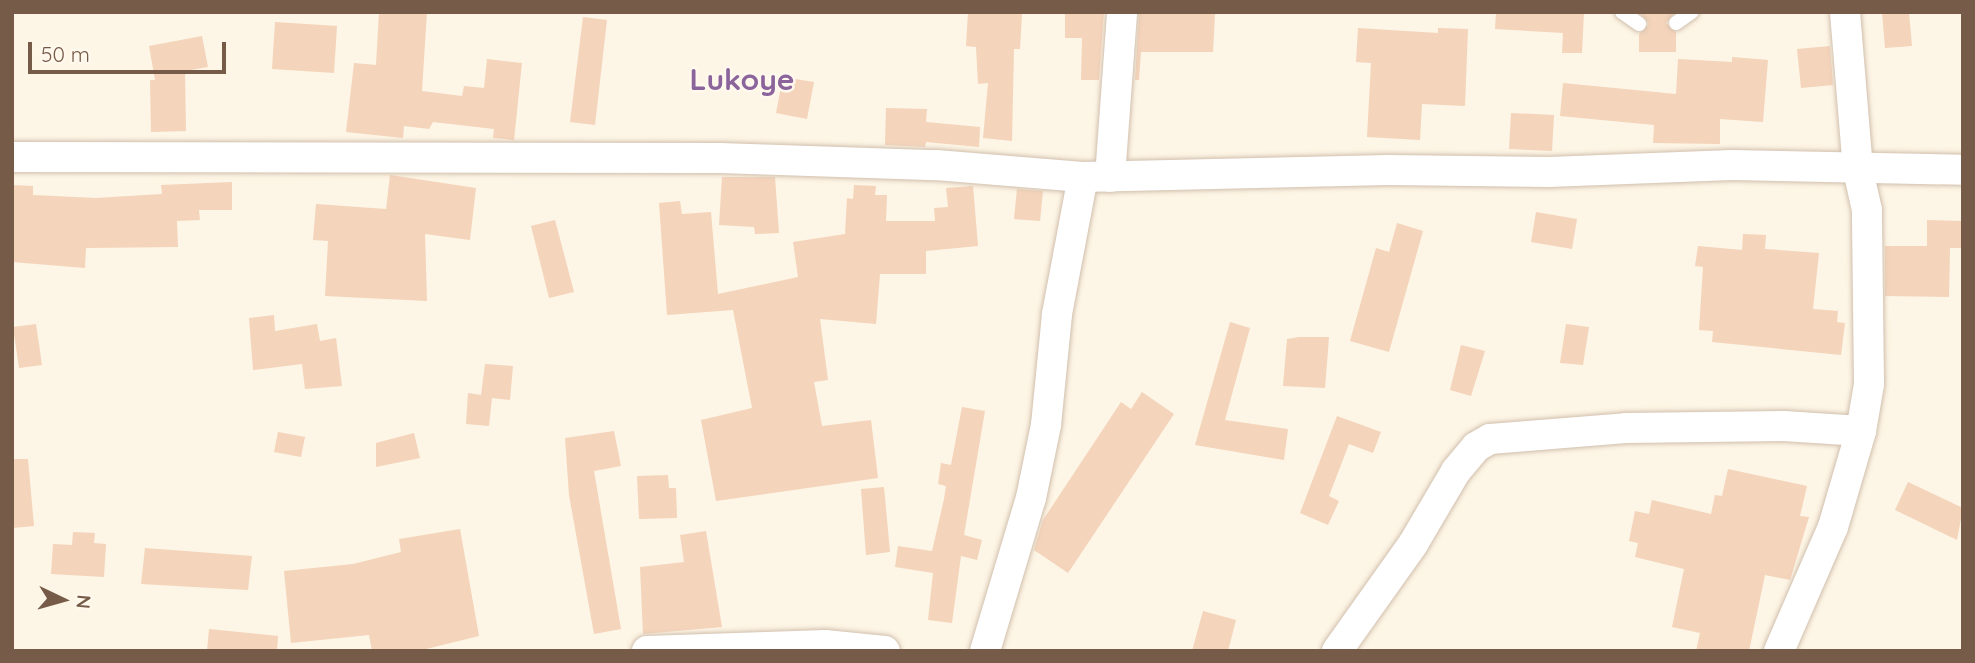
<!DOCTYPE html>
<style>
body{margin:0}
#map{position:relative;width:1975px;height:663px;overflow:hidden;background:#fdf5e5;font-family:Quicksand,sans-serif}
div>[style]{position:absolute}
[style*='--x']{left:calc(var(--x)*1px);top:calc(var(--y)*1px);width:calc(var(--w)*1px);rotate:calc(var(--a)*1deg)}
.building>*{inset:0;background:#f4d4bb}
.roads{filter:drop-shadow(0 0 2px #d1bfad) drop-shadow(0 0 2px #d1bfad)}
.lane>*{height:14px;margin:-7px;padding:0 7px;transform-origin:7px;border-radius:7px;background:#fff}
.street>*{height:30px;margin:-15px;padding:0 15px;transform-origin:15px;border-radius:15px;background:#fff}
span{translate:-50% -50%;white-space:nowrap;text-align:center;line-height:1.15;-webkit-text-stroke:5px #fff8ec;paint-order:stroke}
.district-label{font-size:30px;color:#8a649b;font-weight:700}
.frame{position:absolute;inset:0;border:14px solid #775b49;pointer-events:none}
.north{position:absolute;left:28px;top:565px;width:70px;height:70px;-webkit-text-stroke:5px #fff8ec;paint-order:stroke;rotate:95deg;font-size:19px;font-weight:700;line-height:28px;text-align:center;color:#775b49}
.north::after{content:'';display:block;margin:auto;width:24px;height:32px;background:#775b49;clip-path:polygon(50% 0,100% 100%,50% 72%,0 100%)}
.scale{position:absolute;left:28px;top:42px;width:198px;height:32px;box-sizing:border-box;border:4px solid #775b49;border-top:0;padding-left:9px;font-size:21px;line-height:24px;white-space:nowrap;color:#775b49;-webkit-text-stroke:5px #fff8ec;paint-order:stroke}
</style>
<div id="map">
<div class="building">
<i style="clip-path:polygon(379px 12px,427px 12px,422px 91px,462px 96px,464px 86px,484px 88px,487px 59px,522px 63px,514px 140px,493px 138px,494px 129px,433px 122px,429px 129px,404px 126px,403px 138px,346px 132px,354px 63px,376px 65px)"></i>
<i style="clip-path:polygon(968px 12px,1022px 14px,1020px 49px,1014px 49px,1012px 141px,983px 138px,988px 83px,978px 84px,976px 47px,966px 46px)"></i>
<i style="clip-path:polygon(1065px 12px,1104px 12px,1099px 80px,1081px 80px,1082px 38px,1065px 38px)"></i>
<i style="clip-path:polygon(1139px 12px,1215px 14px,1213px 52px,1141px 52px,1139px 80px,1135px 80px)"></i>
<i style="clip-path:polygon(1496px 12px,1584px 12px,1582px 53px,1562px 53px,1563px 33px,1495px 29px)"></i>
<i style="clip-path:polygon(1639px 12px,1675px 12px,1666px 23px,1676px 32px,1676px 52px,1639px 52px,1639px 34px,1649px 24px)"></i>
<i style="clip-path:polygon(1882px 12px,1909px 12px,1912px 46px,1885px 48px)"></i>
<i style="clip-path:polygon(583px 17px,607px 20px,595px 125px,570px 122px)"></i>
<i style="clip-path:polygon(275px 22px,337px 26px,334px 73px,272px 69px)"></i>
<i style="clip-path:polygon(1358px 28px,1438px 33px,1438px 28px,1468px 29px,1465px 106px,1422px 104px,1420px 140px,1367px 137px,1371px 63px,1356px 62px)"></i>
<i style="clip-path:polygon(202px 36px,208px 67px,185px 71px,186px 131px,151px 132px,150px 80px,155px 80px,149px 46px)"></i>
<i style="clip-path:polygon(1830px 46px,1833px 85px,1801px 88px,1797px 49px)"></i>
<i style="clip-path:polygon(1732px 57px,1768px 60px,1763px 122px,1720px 119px,1720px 144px,1653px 143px,1654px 125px,1560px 116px,1563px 83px,1676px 94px,1678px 59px,1732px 62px)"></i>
<i style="clip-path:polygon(783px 77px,814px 82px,807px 119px,776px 113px)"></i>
<i style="clip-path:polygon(886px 108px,927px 109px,926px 122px,980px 127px,979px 147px,926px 142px,925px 147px,885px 145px)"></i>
<i style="clip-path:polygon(1511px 113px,1554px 115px,1552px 151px,1509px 149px)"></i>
<i style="clip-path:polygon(390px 175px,476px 188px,470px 240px,425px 234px,427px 301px,325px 296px,328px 241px,313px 240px,316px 204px,386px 209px)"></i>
<i style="clip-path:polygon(722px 177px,775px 177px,779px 233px,755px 234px,754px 227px,719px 225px)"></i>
<i style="clip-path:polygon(232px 182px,232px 210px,199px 210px,200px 220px,177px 221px,178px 247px,86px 248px,85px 268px,12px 262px,12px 185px,33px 186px,33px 195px,96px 198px,162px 194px,161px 185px)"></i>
<i style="clip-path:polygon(854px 185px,876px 186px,875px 195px,887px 195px,886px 221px,935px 221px,934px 208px,948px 207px,946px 188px,973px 186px,978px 246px,926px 251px,926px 274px,880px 274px,876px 324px,820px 319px,828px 380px,814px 382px,822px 426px,871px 420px,878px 478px,716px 501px,701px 420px,752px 408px,733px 310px,667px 315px,659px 203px,680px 201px,682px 214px,711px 212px,718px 294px,798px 277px,793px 242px,845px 234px,847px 198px,853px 199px)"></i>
<i style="clip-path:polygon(1017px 189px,1043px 191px,1040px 221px,1014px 219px)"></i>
<i style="clip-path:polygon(1536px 212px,1577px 219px,1572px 249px,1531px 242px)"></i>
<i style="clip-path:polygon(555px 220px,574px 292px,549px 298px,531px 226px)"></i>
<i style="clip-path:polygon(1927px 220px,1963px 221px,1963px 248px,1950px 248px,1949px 297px,1885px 296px,1885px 246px,1927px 246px)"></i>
<i style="clip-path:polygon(1397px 223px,1423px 231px,1389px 352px,1350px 341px,1376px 248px,1389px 252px)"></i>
<i style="clip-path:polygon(1743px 234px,1766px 235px,1765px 249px,1819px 253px,1813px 309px,1838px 311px,1837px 322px,1845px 323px,1841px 355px,1712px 342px,1713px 331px,1699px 330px,1703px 267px,1695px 266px,1698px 246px,1742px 250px)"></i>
<i style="clip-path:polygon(274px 315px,275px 331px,317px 324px,320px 341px,336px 338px,342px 386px,305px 389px,302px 364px,253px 370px,249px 318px)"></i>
<i style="clip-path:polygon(1230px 322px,1250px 328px,1225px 420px,1288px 429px,1284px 460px,1195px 445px)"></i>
<i style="clip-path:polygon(36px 324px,42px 365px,19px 368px,13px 327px)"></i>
<i style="clip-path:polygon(1566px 324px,1589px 327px,1583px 365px,1560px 363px)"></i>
<i style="clip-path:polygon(1299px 337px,1329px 337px,1325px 388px,1283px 386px,1287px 339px)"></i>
<i style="clip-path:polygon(1461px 345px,1485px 351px,1471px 396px,1450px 390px)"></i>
<i style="clip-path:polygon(485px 364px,513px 366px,510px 400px,492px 398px,489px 426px,466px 424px,468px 393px,481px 395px)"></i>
<i style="clip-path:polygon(1142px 392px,1174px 414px,1068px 573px,1034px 550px,1043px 520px,1121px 402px,1131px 409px)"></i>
<i style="clip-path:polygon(962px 407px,985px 411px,964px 535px,982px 540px,977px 560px,961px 556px,952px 623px,928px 620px,933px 573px,895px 567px,898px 546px,932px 551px,944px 499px,946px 486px,938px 484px,941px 463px,951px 465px)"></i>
<i style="clip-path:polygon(1337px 416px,1381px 432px,1373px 453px,1349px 444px,1329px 496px,1339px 501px,1328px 525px,1300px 513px)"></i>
<i style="clip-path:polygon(614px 431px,621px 466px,594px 471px,621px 629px,594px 634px,569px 495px,565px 438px)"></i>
<i style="clip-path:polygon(278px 432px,305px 437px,301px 457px,274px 452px)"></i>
<i style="clip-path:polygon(414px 433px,420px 458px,376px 467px,376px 443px)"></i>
<i style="clip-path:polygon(12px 459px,28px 459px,34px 526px,12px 528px)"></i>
<i style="clip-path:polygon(1728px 469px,1807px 486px,1800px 516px,1809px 517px,1790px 580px,1765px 575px,1749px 651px,1696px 651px,1700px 633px,1672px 627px,1684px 569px,1635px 557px,1638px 543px,1629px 541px,1635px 511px,1649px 514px,1652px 500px,1711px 514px,1715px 495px,1722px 496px)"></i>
<i style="clip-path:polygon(668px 475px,669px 488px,676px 488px,677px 518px,639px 519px,637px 476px)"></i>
<i style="clip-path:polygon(1908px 482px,1963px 508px,1957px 540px,1895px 510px)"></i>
<i style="clip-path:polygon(884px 487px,890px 552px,866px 555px,861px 489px)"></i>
<i style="clip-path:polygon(460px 529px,479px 636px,418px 651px,372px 651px,369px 635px,291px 643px,284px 571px,353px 564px,401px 552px,399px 539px)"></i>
<i style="clip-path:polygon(706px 531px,722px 627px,643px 634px,640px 567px,684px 562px,680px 535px)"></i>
<i style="clip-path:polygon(73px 532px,95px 533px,94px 543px,106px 544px,104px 577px,51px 574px,53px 544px,72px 545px)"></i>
<i style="clip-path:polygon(145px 548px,252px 556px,248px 590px,141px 584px)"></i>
<i style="clip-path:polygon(1203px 611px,1236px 620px,1228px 651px,1192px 651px)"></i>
<i style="clip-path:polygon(209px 629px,278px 636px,277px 651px,207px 651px)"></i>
</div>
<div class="roads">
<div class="lane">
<i style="--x:1622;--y:12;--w:21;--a:35"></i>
<i style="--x:1676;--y:23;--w:19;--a:-35"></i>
</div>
<div class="street">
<i style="--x:12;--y:157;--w:708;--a:0.08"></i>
<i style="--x:720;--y:158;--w:216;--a:1.9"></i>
<i style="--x:936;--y:165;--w:147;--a:4.7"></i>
<i style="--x:1083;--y:177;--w:305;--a:-1.3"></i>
<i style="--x:1388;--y:170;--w:161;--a:0.7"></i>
<i style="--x:1549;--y:172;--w:183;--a:-2.2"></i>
<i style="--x:1732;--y:165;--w:231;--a:1.2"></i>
<i style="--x:1110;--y:177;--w:165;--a:-85.8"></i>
<i style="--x:647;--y:651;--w:178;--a:-1.9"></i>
<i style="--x:825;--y:645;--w:60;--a:5.7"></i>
<i style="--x:985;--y:651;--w:160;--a:-73.3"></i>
<i style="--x:1031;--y:498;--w:75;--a:-78.4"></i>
<i style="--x:1046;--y:425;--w:112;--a:-84.3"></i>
<i style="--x:1057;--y:314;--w:139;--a:-79.3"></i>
<i style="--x:1337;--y:651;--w:131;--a:-54.6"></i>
<i style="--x:1413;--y:544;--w:85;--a:-59.5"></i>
<i style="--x:1456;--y:471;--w:31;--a:-50"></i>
<i style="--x:1476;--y:447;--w:16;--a:-30"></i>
<i style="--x:1490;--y:439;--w:136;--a:-4.6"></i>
<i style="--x:1626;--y:428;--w:158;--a:-0.7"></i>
<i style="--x:1784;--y:426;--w:77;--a:3.7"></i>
<i style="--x:1779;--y:651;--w:135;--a:-66.5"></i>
<i style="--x:1833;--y:527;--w:100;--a:-73.7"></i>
<i style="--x:1861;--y:431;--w:48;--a:-80.3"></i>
<i style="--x:1869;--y:384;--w:174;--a:-90.7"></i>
<i style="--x:1867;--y:210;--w:41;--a:-102.7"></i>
<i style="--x:1858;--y:170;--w:159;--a:-94.7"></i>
</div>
</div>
<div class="district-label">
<span style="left:742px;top:79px">Lukoye</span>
</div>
<div class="frame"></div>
<div class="north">N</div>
<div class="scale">50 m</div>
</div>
